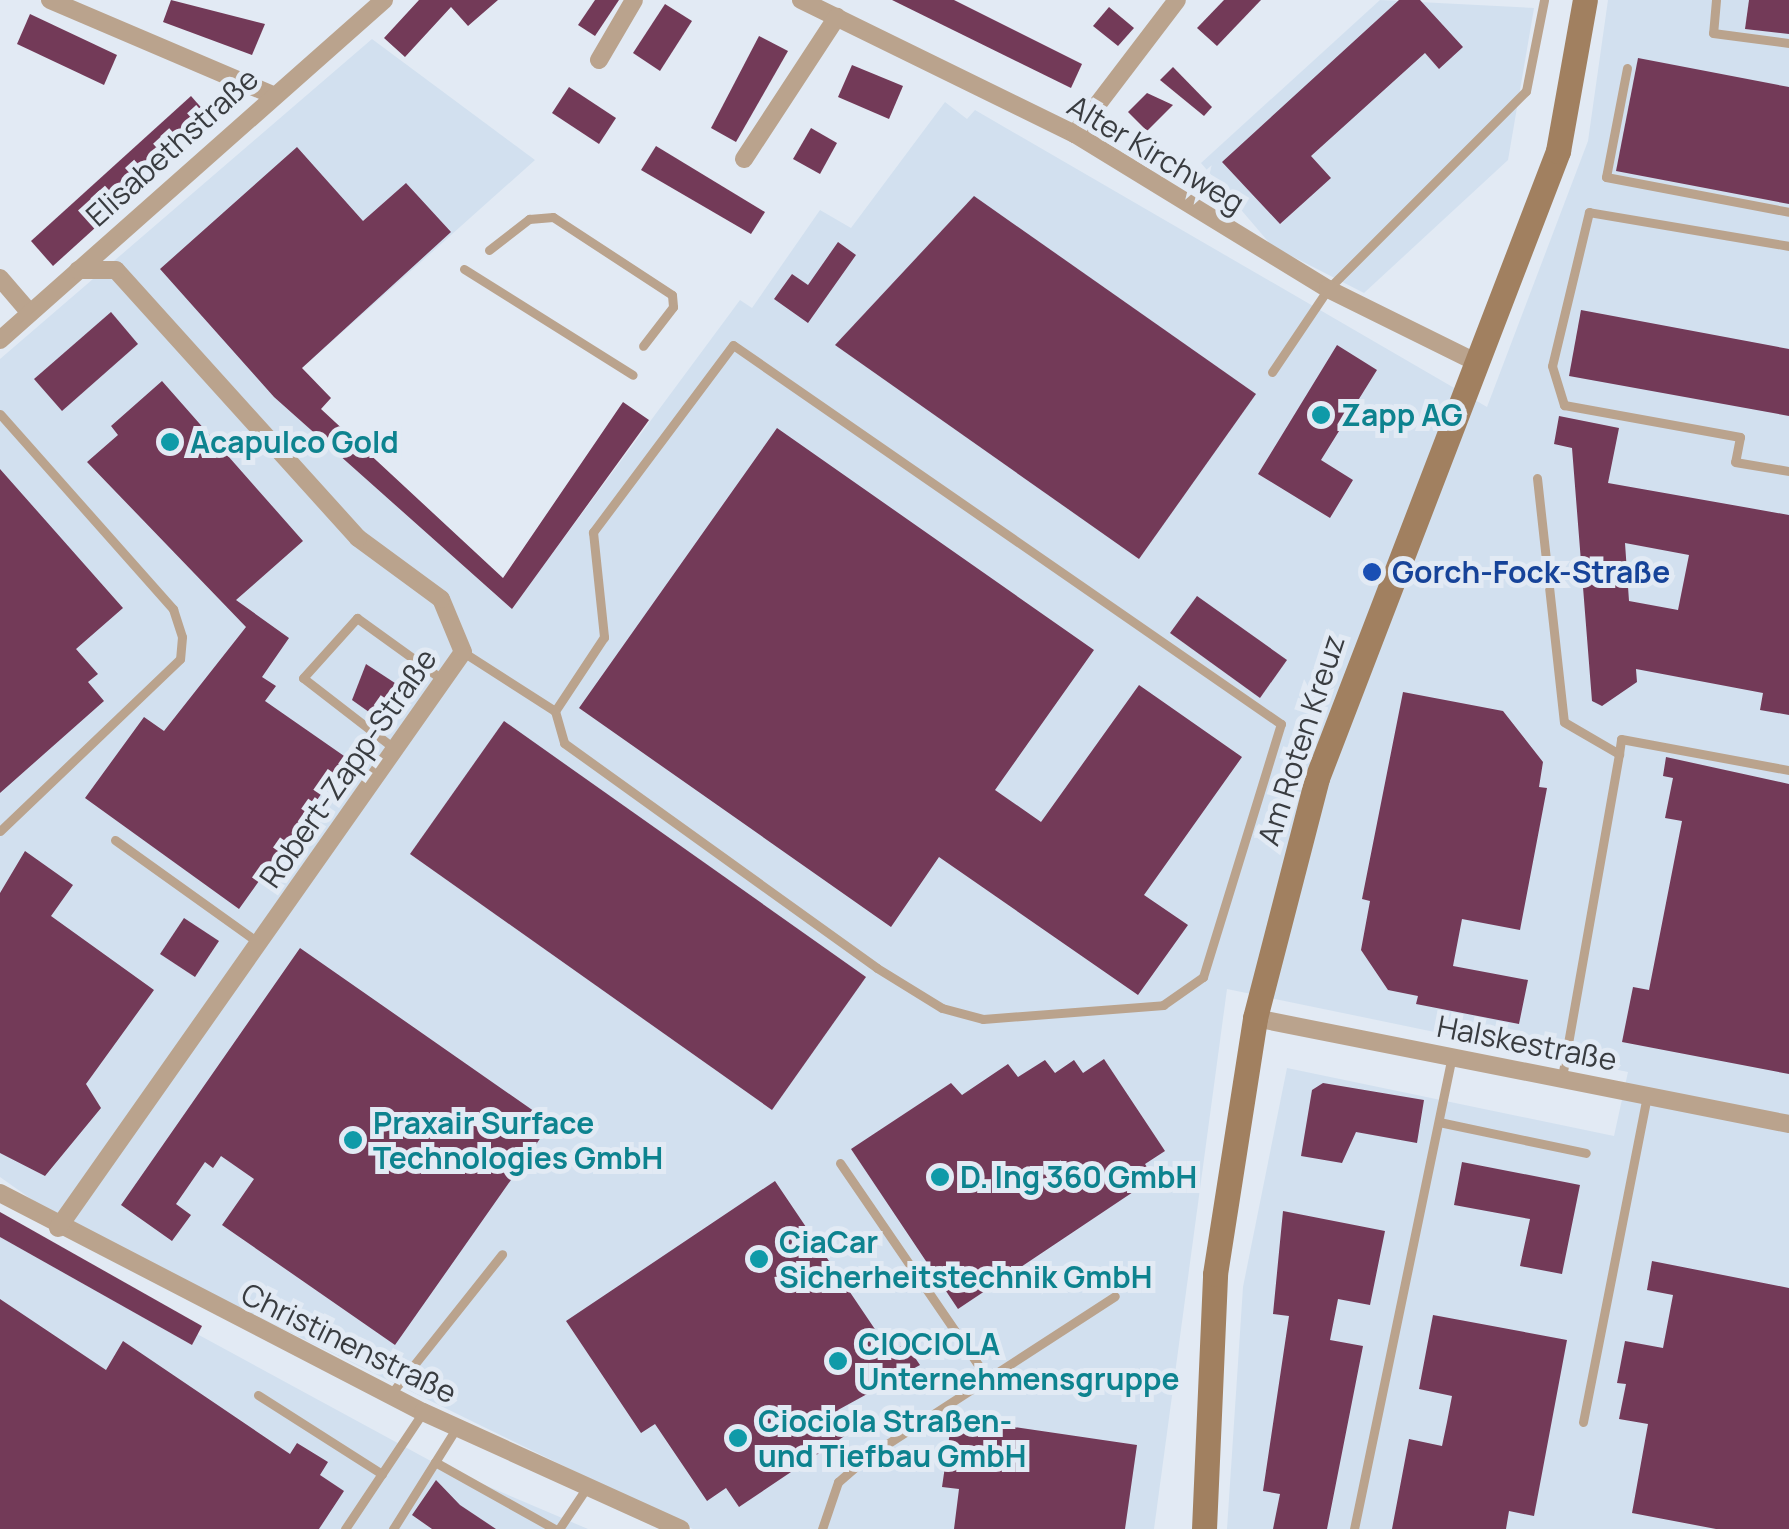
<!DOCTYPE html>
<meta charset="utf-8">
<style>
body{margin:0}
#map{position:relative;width:1789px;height:1529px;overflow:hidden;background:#e2eaf4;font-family:Manrope,sans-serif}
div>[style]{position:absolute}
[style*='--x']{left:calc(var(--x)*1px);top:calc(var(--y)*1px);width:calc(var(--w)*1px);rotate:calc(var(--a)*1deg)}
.built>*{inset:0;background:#d2e0ef}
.building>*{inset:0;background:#733a58}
.lane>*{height:9px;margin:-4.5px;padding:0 4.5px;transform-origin:4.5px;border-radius:4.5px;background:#baa38d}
.street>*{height:18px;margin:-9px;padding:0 9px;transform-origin:9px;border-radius:9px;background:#baa38d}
.secondary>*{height:25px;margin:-12.5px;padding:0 12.5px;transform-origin:12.5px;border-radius:12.5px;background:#a18060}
.dots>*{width:28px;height:28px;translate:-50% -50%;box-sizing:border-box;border:5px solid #e2eaf4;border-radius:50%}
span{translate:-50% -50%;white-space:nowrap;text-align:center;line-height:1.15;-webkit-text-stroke:10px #e2eaf4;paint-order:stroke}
.street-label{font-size:30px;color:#393c40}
.culture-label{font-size:30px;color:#0d838f;font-weight:700}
.left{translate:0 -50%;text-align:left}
.transit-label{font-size:30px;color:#164399;font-weight:700}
</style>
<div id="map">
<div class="built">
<i style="clip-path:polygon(1380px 0,1534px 8px,1508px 160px,1364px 293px,1272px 246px,1201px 163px)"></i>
<i style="clip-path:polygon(1608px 0,1789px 0,1789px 1529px,1227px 1529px,1243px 1287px,1287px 1068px,1614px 1136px,1628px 1072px,1227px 989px,1154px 1529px,693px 1529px,62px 1221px,0 1177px,0 359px,372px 39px,535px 160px,272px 395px,512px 608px,740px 300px,752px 308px,820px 210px,851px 228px,945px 102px,967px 119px,975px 110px,1487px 407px,1588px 141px)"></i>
<i style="clip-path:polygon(0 1227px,440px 1466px,588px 1529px,0 1529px)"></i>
</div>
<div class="building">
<i style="clip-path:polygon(171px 0,265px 24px,252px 55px,163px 22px)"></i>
<i style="clip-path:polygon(419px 0,498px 0,468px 26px,451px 7px,405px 57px,384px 38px)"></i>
<i style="clip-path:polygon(595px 0,619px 0,595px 36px,578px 25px)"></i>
<i style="clip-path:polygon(892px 0,954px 0,1082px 64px,1071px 88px)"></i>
<i style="clip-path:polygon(1224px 0,1261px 0,1217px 46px,1197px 28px)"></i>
<i style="clip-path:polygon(1399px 0,1420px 0,1463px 47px,1439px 69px,1425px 53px,1311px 156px,1331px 178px,1280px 224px,1222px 162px)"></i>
<i style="clip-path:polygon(1749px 0,1789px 0,1789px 34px,1745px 29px)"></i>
<i style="clip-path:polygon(665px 4px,692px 21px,660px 71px,633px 53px)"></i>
<i style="clip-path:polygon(1109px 7px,1134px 28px,1118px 46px,1093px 26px)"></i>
<i style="clip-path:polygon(30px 14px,117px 55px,104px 85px,17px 44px)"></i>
<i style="clip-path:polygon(759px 36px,788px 51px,736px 142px,711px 128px)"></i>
<i style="clip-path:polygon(1638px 58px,1789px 87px,1789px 204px,1616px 171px)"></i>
<i style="clip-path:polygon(852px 65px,903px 86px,889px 119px,838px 97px)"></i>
<i style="clip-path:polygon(1173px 67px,1212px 107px,1204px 116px,1160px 80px)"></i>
<i style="clip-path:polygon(569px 87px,616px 118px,599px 144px,552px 113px)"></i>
<i style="clip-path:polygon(1147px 93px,1173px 105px,1147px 131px,1128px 112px)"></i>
<i style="clip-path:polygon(191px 96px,213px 121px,53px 266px,31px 241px)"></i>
<i style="clip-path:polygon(811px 128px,837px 143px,820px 174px,793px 159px)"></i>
<i style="clip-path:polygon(656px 146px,765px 212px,751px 234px,641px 170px)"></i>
<i style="clip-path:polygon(297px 147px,363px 221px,406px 183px,451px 232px,302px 368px,331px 398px,321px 409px,503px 578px,623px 402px,649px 420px,512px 609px,274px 397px,160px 269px)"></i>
<i style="clip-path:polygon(974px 196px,1256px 394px,1139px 559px,835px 345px)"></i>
<i style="clip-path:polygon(838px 242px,856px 255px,808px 323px,774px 299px,792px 274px,808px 285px)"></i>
<i style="clip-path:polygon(1581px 310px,1789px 349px,1789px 416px,1569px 376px)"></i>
<i style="clip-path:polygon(111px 312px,138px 344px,62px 411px,34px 379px)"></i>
<i style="clip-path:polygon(1337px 345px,1377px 370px,1321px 460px,1353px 480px,1330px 518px,1258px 474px)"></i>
<i style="clip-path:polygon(162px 381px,303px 541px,236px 600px,289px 638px,262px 677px,276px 686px,265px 701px,347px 758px,239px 909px,85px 798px,144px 717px,164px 731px,246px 627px,87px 462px,118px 435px,111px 426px)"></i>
<i style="clip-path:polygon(evenodd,1559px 416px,1619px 428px,1608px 483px,1789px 515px,1789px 715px,1760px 710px,1763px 693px,1636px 669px,1637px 682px,1602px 706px,1592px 701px,1572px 448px,1554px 444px,1559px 416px,1625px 543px,1689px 555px,1678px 610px,1629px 601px,1625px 543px)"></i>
<i style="clip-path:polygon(777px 428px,1094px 650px,995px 790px,1041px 822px,1139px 685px,1242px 757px,1144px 895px,1188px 925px,1138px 995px,939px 857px,891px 927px,579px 708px)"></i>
<i style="clip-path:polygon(0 469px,123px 608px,76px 649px,98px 674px,88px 682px,104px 701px,0 793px)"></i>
<i style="clip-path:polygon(1197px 596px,1287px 660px,1260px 698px,1170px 633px)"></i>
<i style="clip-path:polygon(366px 664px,398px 685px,376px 717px,352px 700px)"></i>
<i style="clip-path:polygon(1403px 692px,1503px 711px,1543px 762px,1539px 787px,1547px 788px,1520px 930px,1462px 919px,1453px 966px,1528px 980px,1519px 1024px,1416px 1004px,1418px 996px,1388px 990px,1361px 950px,1370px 901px,1362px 899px)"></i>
<i style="clip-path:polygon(504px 721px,866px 977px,772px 1110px,410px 854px)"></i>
<i style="clip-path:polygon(1666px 757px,1789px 784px,1789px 1074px,1622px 1042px,1633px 987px,1649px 990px,1682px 821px,1665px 818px,1673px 778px,1663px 776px)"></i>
<i style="clip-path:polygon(25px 851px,73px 885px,51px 916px,154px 990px,86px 1084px,101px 1108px,45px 1176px,0 1153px,0 893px)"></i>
<i style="clip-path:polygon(184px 918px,219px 941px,195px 977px,160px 954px)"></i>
<i style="clip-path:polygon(300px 948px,551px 1123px,395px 1345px,222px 1225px,254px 1179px,221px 1156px,213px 1168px,205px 1162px,176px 1204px,191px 1215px,172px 1241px,121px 1205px)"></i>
<i style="clip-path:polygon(1104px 1059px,1165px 1151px,1145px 1164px,1154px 1178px,958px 1309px,851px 1149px,951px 1083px,962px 1095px,1008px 1064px,1018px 1077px,1045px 1060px,1055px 1073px,1074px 1060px,1083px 1073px)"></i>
<i style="clip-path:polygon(1323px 1083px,1424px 1100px,1417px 1143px,1356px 1132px,1342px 1163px,1301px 1156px,1312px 1090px)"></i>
<i style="clip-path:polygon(1462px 1162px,1580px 1185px,1562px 1274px,1520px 1266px,1530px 1219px,1454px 1205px)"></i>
<i style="clip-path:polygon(775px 1181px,891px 1353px,905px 1343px,920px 1365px,838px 1410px,852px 1431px,739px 1507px,726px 1488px,707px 1501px,655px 1424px,641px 1433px,566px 1321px)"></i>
<i style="clip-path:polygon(1283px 1211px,1385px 1231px,1370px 1305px,1338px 1299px,1330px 1340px,1363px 1346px,1327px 1529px,1273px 1529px,1280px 1494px,1263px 1491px,1289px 1316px,1273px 1314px)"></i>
<i style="clip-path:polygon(0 1212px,202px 1326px,192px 1345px,0 1237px)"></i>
<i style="clip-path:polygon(1652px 1261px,1789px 1288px,1789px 1529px,1716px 1529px,1632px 1513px,1648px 1424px,1619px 1419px,1626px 1384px,1617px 1383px,1625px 1341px,1663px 1348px,1673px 1295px,1647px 1290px)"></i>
<i style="clip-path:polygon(0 1299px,106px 1370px,123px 1341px,290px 1454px,297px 1443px,328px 1462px,320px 1475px,344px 1491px,319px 1529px,0 1529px)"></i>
<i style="clip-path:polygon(1433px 1315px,1567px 1340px,1534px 1516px,1509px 1511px,1506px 1529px,1392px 1529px,1409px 1439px,1442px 1446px,1447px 1422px,1452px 1396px,1419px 1389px)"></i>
<i style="clip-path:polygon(952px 1418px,1137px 1445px,1125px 1529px,954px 1529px,959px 1489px,942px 1487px)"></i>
<i style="clip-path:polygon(436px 1480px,460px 1505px,496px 1529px,432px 1529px,412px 1515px)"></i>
</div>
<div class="lane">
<i style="--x:1716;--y:0;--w:33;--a:95"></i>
<i style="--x:1713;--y:33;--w:77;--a:7.5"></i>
<i style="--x:1627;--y:68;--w:111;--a:100.9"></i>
<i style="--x:1606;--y:177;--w:186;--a:10.8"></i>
<i style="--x:1789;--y:246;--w:203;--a:-170.4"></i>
<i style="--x:1589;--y:212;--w:158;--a:103.5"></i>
<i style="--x:1552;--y:366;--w:41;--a:72.9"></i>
<i style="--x:1564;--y:405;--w:179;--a:10.3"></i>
<i style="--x:1740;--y:437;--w:25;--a:101"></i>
<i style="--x:1735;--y:462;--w:55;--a:9.5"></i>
<i style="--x:489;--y:250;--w:51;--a:-37.8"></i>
<i style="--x:529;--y:219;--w:24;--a:-5"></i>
<i style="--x:553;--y:217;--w:142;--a:33.2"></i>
<i style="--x:672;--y:295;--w:12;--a:85"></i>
<i style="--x:673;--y:307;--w:49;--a:127.6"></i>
<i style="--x:464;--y:269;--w:199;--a:32.1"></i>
<i style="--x:1272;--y:372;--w:100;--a:-56"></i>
<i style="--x:1328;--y:289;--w:280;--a:-45"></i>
<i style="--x:1526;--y:91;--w:93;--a:-78.8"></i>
<i style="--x:0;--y:414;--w:261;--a:48.4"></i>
<i style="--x:173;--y:609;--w:29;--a:72"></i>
<i style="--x:182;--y:637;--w:22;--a:95"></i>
<i style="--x:180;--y:659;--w:249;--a:136.3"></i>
<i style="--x:1537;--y:478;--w:245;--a:83.7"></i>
<i style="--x:1564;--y:722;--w:64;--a:30.2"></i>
<i style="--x:1619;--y:754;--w:328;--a:100"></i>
<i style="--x:463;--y:652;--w:109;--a:32.7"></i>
<i style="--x:555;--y:711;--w:33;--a:74"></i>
<i style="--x:564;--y:743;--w:385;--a:35.7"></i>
<i style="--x:877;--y:968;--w:76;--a:31.6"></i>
<i style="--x:942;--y:1008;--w:42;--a:15"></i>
<i style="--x:983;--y:1019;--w:181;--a:-4.4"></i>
<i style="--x:1163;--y:1005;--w:49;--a:-35"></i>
<i style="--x:1203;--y:977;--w:265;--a:-72.9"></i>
<i style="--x:1281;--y:724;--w:666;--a:-145.33"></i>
<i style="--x:733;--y:345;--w:234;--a:126.8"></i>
<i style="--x:593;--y:532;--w:106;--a:84"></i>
<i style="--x:604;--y:637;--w:89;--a:123.5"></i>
<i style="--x:395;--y:749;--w:116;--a:-142.3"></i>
<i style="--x:303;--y:678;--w:81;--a:-48"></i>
<i style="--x:357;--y:618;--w:106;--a:35.8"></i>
<i style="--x:1619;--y:754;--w:15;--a:-82"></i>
<i style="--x:1621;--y:739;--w:171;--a:10.5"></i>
<i style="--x:115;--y:840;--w:177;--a:35.6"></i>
<i style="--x:1439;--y:1122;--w:150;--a:11.9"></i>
<i style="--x:840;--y:1163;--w:258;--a:55.6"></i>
<i style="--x:258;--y:1395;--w:147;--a:32.5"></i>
<i style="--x:390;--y:1395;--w:180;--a:-51.5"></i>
<i style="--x:1583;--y:1422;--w:333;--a:-78.9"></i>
<i style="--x:435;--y:1462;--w:137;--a:29.2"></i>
<i style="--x:345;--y:1529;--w:141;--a:-56.3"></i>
<i style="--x:393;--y:1529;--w:120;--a:-57.9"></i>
<i style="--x:559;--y:1529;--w:50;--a:-56.3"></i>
<i style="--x:822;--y:1529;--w:50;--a:-71.2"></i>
<i style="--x:838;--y:1482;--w:35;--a:-41"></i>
<i style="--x:864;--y:1459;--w:299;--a:-33"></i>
<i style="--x:1354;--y:1529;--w:482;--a:-78.3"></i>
</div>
<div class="street">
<i style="--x:50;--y:0;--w:239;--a:23.1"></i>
<i style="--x:801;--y:0;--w:305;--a:26.1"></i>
<i style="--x:1075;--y:134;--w:297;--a:31.5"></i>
<i style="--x:1328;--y:289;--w:167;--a:26.3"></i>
<i style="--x:599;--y:60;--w:69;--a:-59.7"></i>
<i style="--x:1075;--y:134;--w:168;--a:-52.7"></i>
<i style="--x:744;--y:159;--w:170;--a:-56.8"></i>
<i style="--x:0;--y:278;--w:46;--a:49.4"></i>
<i style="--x:0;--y:340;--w:513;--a:-41.52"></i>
<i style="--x:1255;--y:1018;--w:544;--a:11.23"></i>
<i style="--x:0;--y:1193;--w:476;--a:27.4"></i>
<i style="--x:423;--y:1412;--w:283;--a:24.4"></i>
<i style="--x:58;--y:1228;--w:704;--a:-54.89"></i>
<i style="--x:463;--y:652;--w:57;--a:-112.5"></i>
<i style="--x:441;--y:599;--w:103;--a:-143.7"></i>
<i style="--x:358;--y:538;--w:361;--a:-132.1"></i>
<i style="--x:116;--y:270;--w:38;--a:180"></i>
</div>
<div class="secondary">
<i style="--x:1204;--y:1529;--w:255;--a:-87.5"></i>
<i style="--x:1215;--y:1274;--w:259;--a:-81.1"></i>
<i style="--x:1255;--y:1018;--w:248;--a:-75.5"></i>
<i style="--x:1317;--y:778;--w:672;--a:-68.97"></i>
<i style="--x:1558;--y:151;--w:153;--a:-79.9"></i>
</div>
<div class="dots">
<i style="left:1321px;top:415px;background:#0f9aa8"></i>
<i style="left:170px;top:442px;background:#0f9aa8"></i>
<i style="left:1372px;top:572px;background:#1a4fb4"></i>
<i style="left:353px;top:1140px;background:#0f9aa8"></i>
<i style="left:940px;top:1177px;background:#0f9aa8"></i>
<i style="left:759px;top:1259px;background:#0f9aa8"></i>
<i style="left:838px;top:1361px;background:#0f9aa8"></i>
<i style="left:738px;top:1438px;background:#0f9aa8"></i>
</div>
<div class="street-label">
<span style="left:172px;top:147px;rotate:-42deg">Elisabethstraße</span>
<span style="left:1156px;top:154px;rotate:31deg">Alter Kirchweg</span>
<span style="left:1301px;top:740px;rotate:-72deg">Am Roten Kreuz</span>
<span style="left:348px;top:768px;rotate:-55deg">Robert-Zapp-Straße</span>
<span style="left:1527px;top:1043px;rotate:11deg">Halskestraße</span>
<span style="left:349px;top:1343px;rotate:26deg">Christinenstraße</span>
</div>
<div class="culture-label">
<span class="left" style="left:1341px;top:415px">Zapp AG</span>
<span class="left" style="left:190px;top:442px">Acapulco Gold</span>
<span class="left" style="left:373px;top:1140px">Praxair Surface<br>Technologies GmbH</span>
<span class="left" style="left:960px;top:1177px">D. Ing 360 GmbH</span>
<span class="left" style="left:779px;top:1259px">CiaCar<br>Sicherheitstechnik GmbH</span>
<span class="left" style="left:858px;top:1361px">CIOCIOLA<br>Unternehmensgruppe</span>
<span class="left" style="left:758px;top:1438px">Ciociola Straßen-<br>und Tiefbau GmbH</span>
</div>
<div class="transit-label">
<span class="left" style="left:1392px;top:572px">Gorch-Fock-Straße</span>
</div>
</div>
